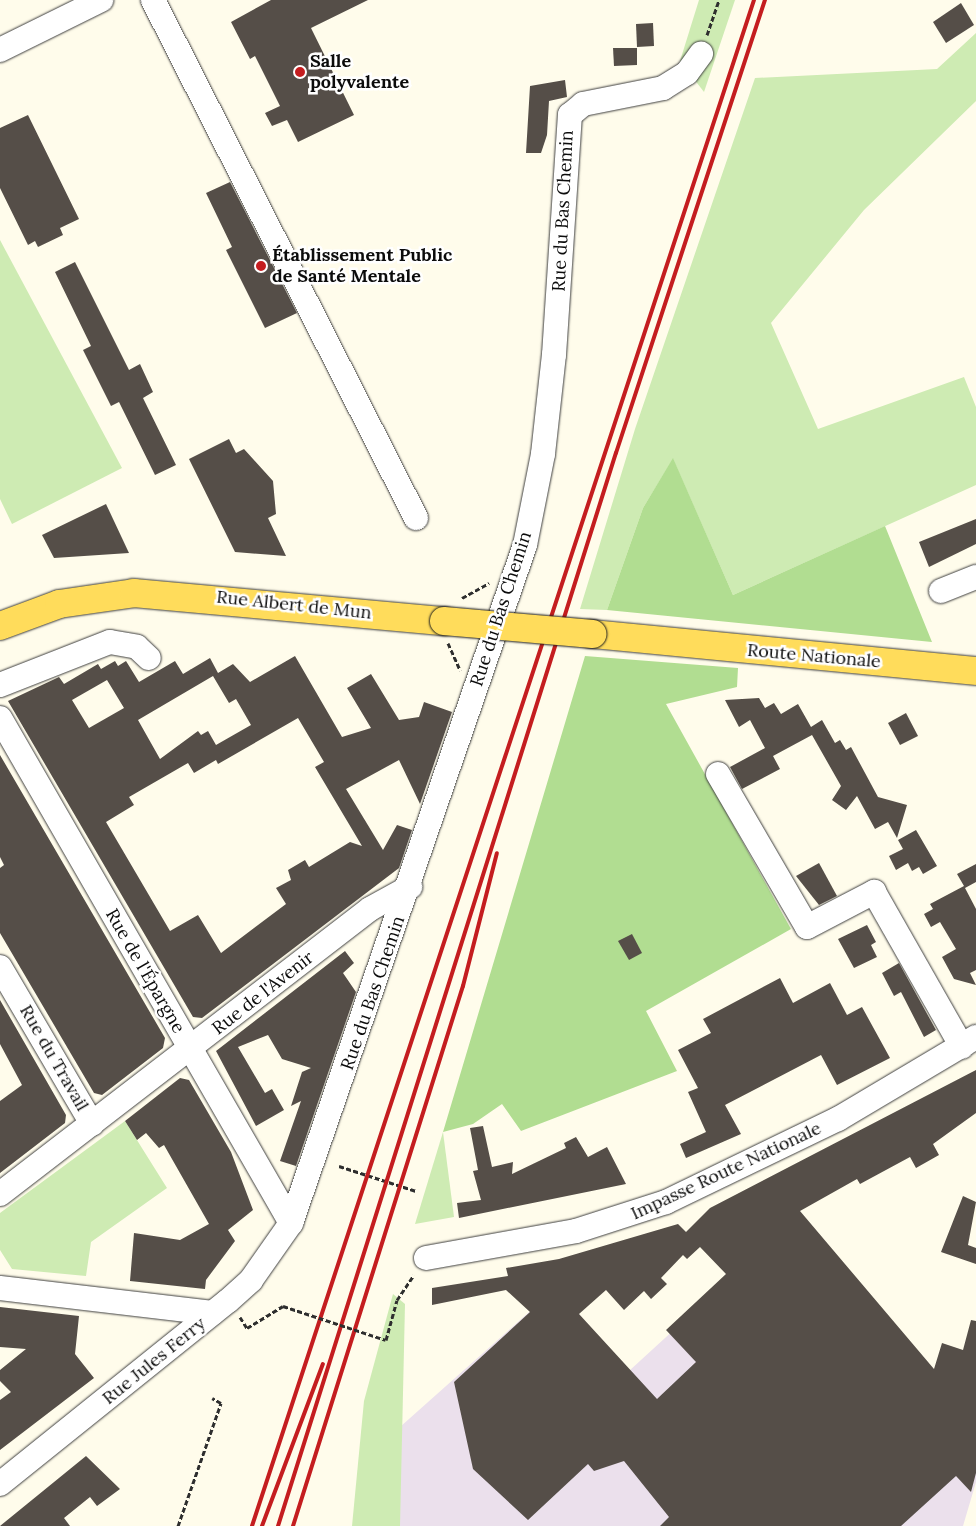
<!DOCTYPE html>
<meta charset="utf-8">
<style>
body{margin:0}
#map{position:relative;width:976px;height:1526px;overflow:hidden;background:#fffceb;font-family:Lora,serif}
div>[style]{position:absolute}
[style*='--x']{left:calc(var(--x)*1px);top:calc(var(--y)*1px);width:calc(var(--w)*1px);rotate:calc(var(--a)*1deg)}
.industrial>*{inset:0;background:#ebe0ec}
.green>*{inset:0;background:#ceebb3}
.forest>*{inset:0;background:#b1dd91}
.building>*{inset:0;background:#554e48}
.path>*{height:3px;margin-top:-1.5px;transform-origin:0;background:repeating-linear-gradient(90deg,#2e2e2e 0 5px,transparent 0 7.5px)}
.roads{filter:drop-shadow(0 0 1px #3f3f3f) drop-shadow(0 0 1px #3f3f3f)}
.minor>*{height:24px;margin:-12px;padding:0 12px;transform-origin:12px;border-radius:12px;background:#fff}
.major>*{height:28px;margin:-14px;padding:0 14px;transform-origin:14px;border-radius:14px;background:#ffdc5b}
.rail>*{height:4px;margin:-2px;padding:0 2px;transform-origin:2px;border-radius:2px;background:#c41d1f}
.path-bridge>*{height:3px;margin-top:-1.5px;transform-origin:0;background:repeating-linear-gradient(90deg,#2e2e2e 0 5px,transparent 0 7.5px)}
.bridges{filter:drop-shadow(0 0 1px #1d1d1d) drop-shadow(0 0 1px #1d1d1d)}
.major-bridge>*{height:28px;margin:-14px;padding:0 14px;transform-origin:14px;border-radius:14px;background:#ffdc5b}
.dots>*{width:14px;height:14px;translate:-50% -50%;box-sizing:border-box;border:2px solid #fff;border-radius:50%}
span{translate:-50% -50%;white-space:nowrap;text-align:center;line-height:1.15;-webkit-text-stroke:5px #fff;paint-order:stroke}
.poi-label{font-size:18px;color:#0c0c0c;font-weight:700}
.left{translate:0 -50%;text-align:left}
.street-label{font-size:18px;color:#0c0c0c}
</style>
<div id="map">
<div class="industrial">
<i style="clip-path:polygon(796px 1218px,976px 1425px,976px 1482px,963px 1526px,400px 1526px,400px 1427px,556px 1288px,629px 1371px)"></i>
</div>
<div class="green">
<i style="clip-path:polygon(699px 0,735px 0,704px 92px,680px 61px)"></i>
<i style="clip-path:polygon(976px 33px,976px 101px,864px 210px,771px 323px,818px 429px,964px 377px,976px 407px,976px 485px,733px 595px,673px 459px,643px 508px,607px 610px,580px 609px,635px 429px,755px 78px,937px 69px)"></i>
<i style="clip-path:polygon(0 240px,122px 468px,12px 524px,0 499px)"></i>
<i style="clip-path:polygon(125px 1121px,167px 1188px,91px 1242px,86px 1276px,12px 1269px,0 1250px,0 1213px)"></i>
<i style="clip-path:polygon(443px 1132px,454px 1217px,415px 1224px)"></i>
<i style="clip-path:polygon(393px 1294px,405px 1304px,400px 1526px,352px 1526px,364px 1401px)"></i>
</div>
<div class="forest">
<i style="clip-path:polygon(673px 458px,733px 595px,885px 526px,932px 642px,607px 610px,643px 508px)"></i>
<i style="clip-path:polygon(585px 656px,738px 668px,737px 687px,666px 704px,791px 929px,646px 1011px,677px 1071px,521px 1131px,502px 1104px,473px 1124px,443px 1132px)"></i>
</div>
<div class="building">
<i style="clip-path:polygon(271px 0,368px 0,311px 28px,354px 115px,298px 142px,287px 120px,272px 126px,265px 113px,280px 106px,255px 56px,250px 59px,231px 22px)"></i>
<i style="clip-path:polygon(961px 3px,974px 25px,946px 43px,933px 22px)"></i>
<i style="clip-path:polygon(653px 23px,654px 46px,637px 47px,636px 24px)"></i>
<i style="clip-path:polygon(613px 48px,637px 48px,637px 65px,614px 66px)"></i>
<i style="clip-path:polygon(565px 80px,567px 97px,549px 101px,547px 135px,541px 153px,526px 153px,530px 86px)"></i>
<i style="clip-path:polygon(28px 115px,79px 219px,60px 228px,63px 235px,38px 247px,35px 241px,28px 245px,0 188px,0 128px)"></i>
<i style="clip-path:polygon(230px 182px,297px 313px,265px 328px,226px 250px,232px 247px,206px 193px)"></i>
<i style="clip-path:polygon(75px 262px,129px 370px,140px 364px,153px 392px,143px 398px,176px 465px,155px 475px,119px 402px,111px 406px,83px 350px,91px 346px,55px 272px)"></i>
<i style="clip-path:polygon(229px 439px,236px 453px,244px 449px,273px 481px,276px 514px,268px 518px,286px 556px,235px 552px,189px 459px)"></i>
<i style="clip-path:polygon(106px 504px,129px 553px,54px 558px,42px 535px)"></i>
<i style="clip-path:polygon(976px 519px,976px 544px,929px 567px,919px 542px)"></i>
<i style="clip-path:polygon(evenodd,295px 656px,342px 737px,371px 728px,347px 688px,371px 674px,399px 720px,419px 717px,424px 702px,452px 712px,420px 804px,399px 760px,346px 789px,383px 850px,397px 825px,412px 830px,399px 868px,202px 1018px,193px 1017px,8px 701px,59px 677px,64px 684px,98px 664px,101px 669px,115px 661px,118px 666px,126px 661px,139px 682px,175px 661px,183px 674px,210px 658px,218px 673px,233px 664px,250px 682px,295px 656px,213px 676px,229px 703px,236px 699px,251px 725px,216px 745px,208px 731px,201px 735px,198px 731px,160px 759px,138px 720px,213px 676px,295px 656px,107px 680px,124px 708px,89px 728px,72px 700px,107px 680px,295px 656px,298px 718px,324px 762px,315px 767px,362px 846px,350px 842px,309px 867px,305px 860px,288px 870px,291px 880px,276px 888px,286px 904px,221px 953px,198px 915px,170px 931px,106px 822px,134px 805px,129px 797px,188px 763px,194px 773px,216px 760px,218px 764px,298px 718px)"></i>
<i style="clip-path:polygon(759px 698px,765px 708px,774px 703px,781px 714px,798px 704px,811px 727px,822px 720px,835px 743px,840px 740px,846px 750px,851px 747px,878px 797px,907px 805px,897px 838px,888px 822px,875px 829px,857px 796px,846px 810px,832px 800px,841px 786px,812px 735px,773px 756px,780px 769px,742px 789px,730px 767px,765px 748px,750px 720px,739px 727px,725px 700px)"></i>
<i style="clip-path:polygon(906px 713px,918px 736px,900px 745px,888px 723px)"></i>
<i style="clip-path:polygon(0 755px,165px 1038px,163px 1048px,102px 1095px,94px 1093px,0 933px,0 868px,4px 865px,0 857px)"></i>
<i style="clip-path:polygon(916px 830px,937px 866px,923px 874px,919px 867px,912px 871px,908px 863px,896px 870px,889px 856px,903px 849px,898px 840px)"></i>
<i style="clip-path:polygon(819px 863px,837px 896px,819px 905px,796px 876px)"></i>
<i style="clip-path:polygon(976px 864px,976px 882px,965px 888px,976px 909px,976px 970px,970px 973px,976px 985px,954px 979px,942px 957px,956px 949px,940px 922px,931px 927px,924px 914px,933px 909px,930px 904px,964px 886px,957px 874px)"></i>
<i style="clip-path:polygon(867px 925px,876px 942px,871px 945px,877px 957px,854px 968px,838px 939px)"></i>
<i style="clip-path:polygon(632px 934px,642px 953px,629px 960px,618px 941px)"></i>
<i style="clip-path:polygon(345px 951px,354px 963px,343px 973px,356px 992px,296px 1166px,280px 1161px,301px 1101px,291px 1106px,302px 1072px,311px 1068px,282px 1059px,268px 1035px,238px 1047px,265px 1093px,272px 1089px,284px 1110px,256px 1126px,216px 1051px)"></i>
<i style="clip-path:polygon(899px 963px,936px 1030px,924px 1037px,901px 992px,894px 996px,882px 973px)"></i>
<i style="clip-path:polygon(780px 978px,793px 1003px,830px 983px,847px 1015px,862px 1007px,890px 1058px,837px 1085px,821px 1055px,725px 1105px,741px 1134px,686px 1158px,680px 1144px,706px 1132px,688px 1092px,698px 1088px,678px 1050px,711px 1033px,703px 1019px)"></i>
<i style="clip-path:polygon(0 1000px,66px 1115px,65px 1123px,0 1173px,0 1101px,22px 1085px,0 1044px)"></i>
<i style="clip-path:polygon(evenodd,976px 1070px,976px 1113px,933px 1144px,939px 1155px,916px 1168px,910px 1157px,860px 1184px,857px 1179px,800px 1211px,934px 1369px,942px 1343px,963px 1350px,971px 1320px,976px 1321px,976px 1473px,971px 1492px,956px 1476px,901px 1526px,660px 1526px,669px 1517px,624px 1461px,594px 1471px,588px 1464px,528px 1520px,473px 1469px,454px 1382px,530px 1312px,506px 1290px,432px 1305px,432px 1288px,508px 1276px,506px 1268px,559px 1259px,678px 1224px,686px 1232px,710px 1208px,976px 1070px,700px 1247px,726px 1274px,666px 1330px,696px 1362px,657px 1399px,579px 1314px,606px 1290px,624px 1310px,644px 1291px,651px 1299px,667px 1284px,661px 1278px,683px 1255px,687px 1259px,700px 1247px)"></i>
<i style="clip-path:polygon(180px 1078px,189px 1080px,231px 1152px,253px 1210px,228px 1230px,235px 1241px,206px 1280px,205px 1289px,130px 1281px,134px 1233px,180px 1240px,209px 1224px,164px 1145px,159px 1148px,146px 1133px,137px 1140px,125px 1121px)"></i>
<i style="clip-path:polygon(483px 1126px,492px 1167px,513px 1162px,512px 1174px,566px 1148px,564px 1143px,576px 1137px,588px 1157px,607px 1147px,626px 1184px,459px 1218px,457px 1203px,481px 1200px,473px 1171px,478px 1170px,470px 1128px)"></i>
<i style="clip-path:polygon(963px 1196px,976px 1202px,968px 1245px,976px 1248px,976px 1264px,941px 1252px)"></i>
<i style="clip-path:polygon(0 1307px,79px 1316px,75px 1354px,94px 1378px,0 1450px,0 1400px,11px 1392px,0 1381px,0 1370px,26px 1349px,0 1347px)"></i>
<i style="clip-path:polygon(86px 1456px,120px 1489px,97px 1506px,90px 1497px,64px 1518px,70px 1526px,0 1526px)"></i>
</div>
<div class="path">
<i style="--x:707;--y:35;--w:37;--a:-71"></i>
<i style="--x:462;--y:598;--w:31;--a:-29"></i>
<i style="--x:448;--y:643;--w:30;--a:66"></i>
<i style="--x:339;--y:1166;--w:81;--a:18"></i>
<i style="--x:240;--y:1317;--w:13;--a:58"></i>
<i style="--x:247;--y:1328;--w:42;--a:-31.4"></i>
<i style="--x:386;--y:1340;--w:41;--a:-74.6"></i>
<i style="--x:397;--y:1300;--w:30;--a:-56"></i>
<i style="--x:178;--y:1526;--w:130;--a:-70.7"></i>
<i style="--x:221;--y:1403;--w:10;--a:-151"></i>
</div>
<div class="roads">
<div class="minor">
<i style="--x:153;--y:0;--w:581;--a:63.08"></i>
<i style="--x:0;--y:50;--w:113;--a:-26.3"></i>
<i style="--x:941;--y:591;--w:38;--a:-22"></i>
<i style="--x:0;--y:685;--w:118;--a:-21.4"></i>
<i style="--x:110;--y:642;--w:27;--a:10"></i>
<i style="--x:137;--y:647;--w:16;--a:43"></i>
<i style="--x:0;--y:718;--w:583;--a:60.05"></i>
<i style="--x:718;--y:774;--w:177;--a:59.8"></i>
<i style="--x:807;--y:927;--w:76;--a:-27.6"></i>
<i style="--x:874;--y:892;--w:178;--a:60.4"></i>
<i style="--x:0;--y:967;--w:182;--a:59.6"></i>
<i style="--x:0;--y:1194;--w:467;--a:-37.6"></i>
<i style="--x:370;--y:909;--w:46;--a:-28.8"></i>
<i style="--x:426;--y:1258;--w:152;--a:-10.2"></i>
<i style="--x:576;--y:1231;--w:95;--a:-17.9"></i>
<i style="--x:666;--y:1202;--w:191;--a:-25.8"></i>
<i style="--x:838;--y:1119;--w:161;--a:-30.7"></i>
<i style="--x:0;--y:1288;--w:214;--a:6.7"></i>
<i style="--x:0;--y:1484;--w:292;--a:-38.8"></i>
<i style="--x:228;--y:1301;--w:31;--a:-42"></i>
<i style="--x:251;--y:1280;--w:70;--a:-54.9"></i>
<i style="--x:291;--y:1223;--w:717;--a:-70.96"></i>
<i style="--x:525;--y:545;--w:93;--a:-78.8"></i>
<i style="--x:543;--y:454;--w:100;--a:-83.7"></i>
<i style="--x:554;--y:355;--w:241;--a:-86.2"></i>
<i style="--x:570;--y:115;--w:17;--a:-40"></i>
<i style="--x:583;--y:104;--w:82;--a:-11.3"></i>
<i style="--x:663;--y:88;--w:28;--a:-32"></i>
<i style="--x:687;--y:73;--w:24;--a:-54"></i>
</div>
<div class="major">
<i style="--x:0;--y:626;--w:63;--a:-20.4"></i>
<i style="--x:59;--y:604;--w:76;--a:-8.3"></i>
<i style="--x:134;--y:593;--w:311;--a:5.2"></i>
<i style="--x:592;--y:634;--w:386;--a:5.5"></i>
</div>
</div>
<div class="rail">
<i style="--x:252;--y:1526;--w:1606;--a:-71.79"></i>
<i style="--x:262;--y:1526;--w:173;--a:-69.4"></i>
<i style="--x:278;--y:1526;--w:1125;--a:-72.52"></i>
<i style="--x:616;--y:453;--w:477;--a:-71.8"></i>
<i style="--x:293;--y:1526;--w:566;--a:-72.53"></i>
<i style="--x:463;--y:986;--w:137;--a:-75.7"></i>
</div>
<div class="path-bridge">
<i style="--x:283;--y:1306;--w:108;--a:18.3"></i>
</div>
<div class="bridges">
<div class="major-bridge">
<i style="--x:444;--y:621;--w:149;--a:5"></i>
</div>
</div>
<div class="dots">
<i style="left:300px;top:72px;background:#c41d1f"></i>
<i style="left:261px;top:266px;background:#c41d1f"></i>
</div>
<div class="poi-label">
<span class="left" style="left:310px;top:72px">Salle<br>polyvalente</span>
<span class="left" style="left:272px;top:266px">Établissement Public<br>de Santé Mentale</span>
</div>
<div class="street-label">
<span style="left:563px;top:211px;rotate:-87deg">Rue du Bas Chemin</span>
<span style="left:294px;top:605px;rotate:6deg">Rue Albert de Mun</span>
<span style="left:501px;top:609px;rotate:-72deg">Rue du Bas Chemin</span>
<span style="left:814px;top:656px;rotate:5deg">Route Nationale</span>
<span style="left:145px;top:971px;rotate:60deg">Rue de l'Épargne</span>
<span style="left:263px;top:993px;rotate:-38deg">Rue de l'Avenir</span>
<span style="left:373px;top:993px;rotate:-71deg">Rue du Bas Chemin</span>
<span style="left:54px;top:1058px;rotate:60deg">Rue du Travail</span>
<span style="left:726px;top:1171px;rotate:-25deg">Impasse Route Nationale</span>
<span style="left:154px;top:1361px;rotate:-39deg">Rue Jules Ferry</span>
</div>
</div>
